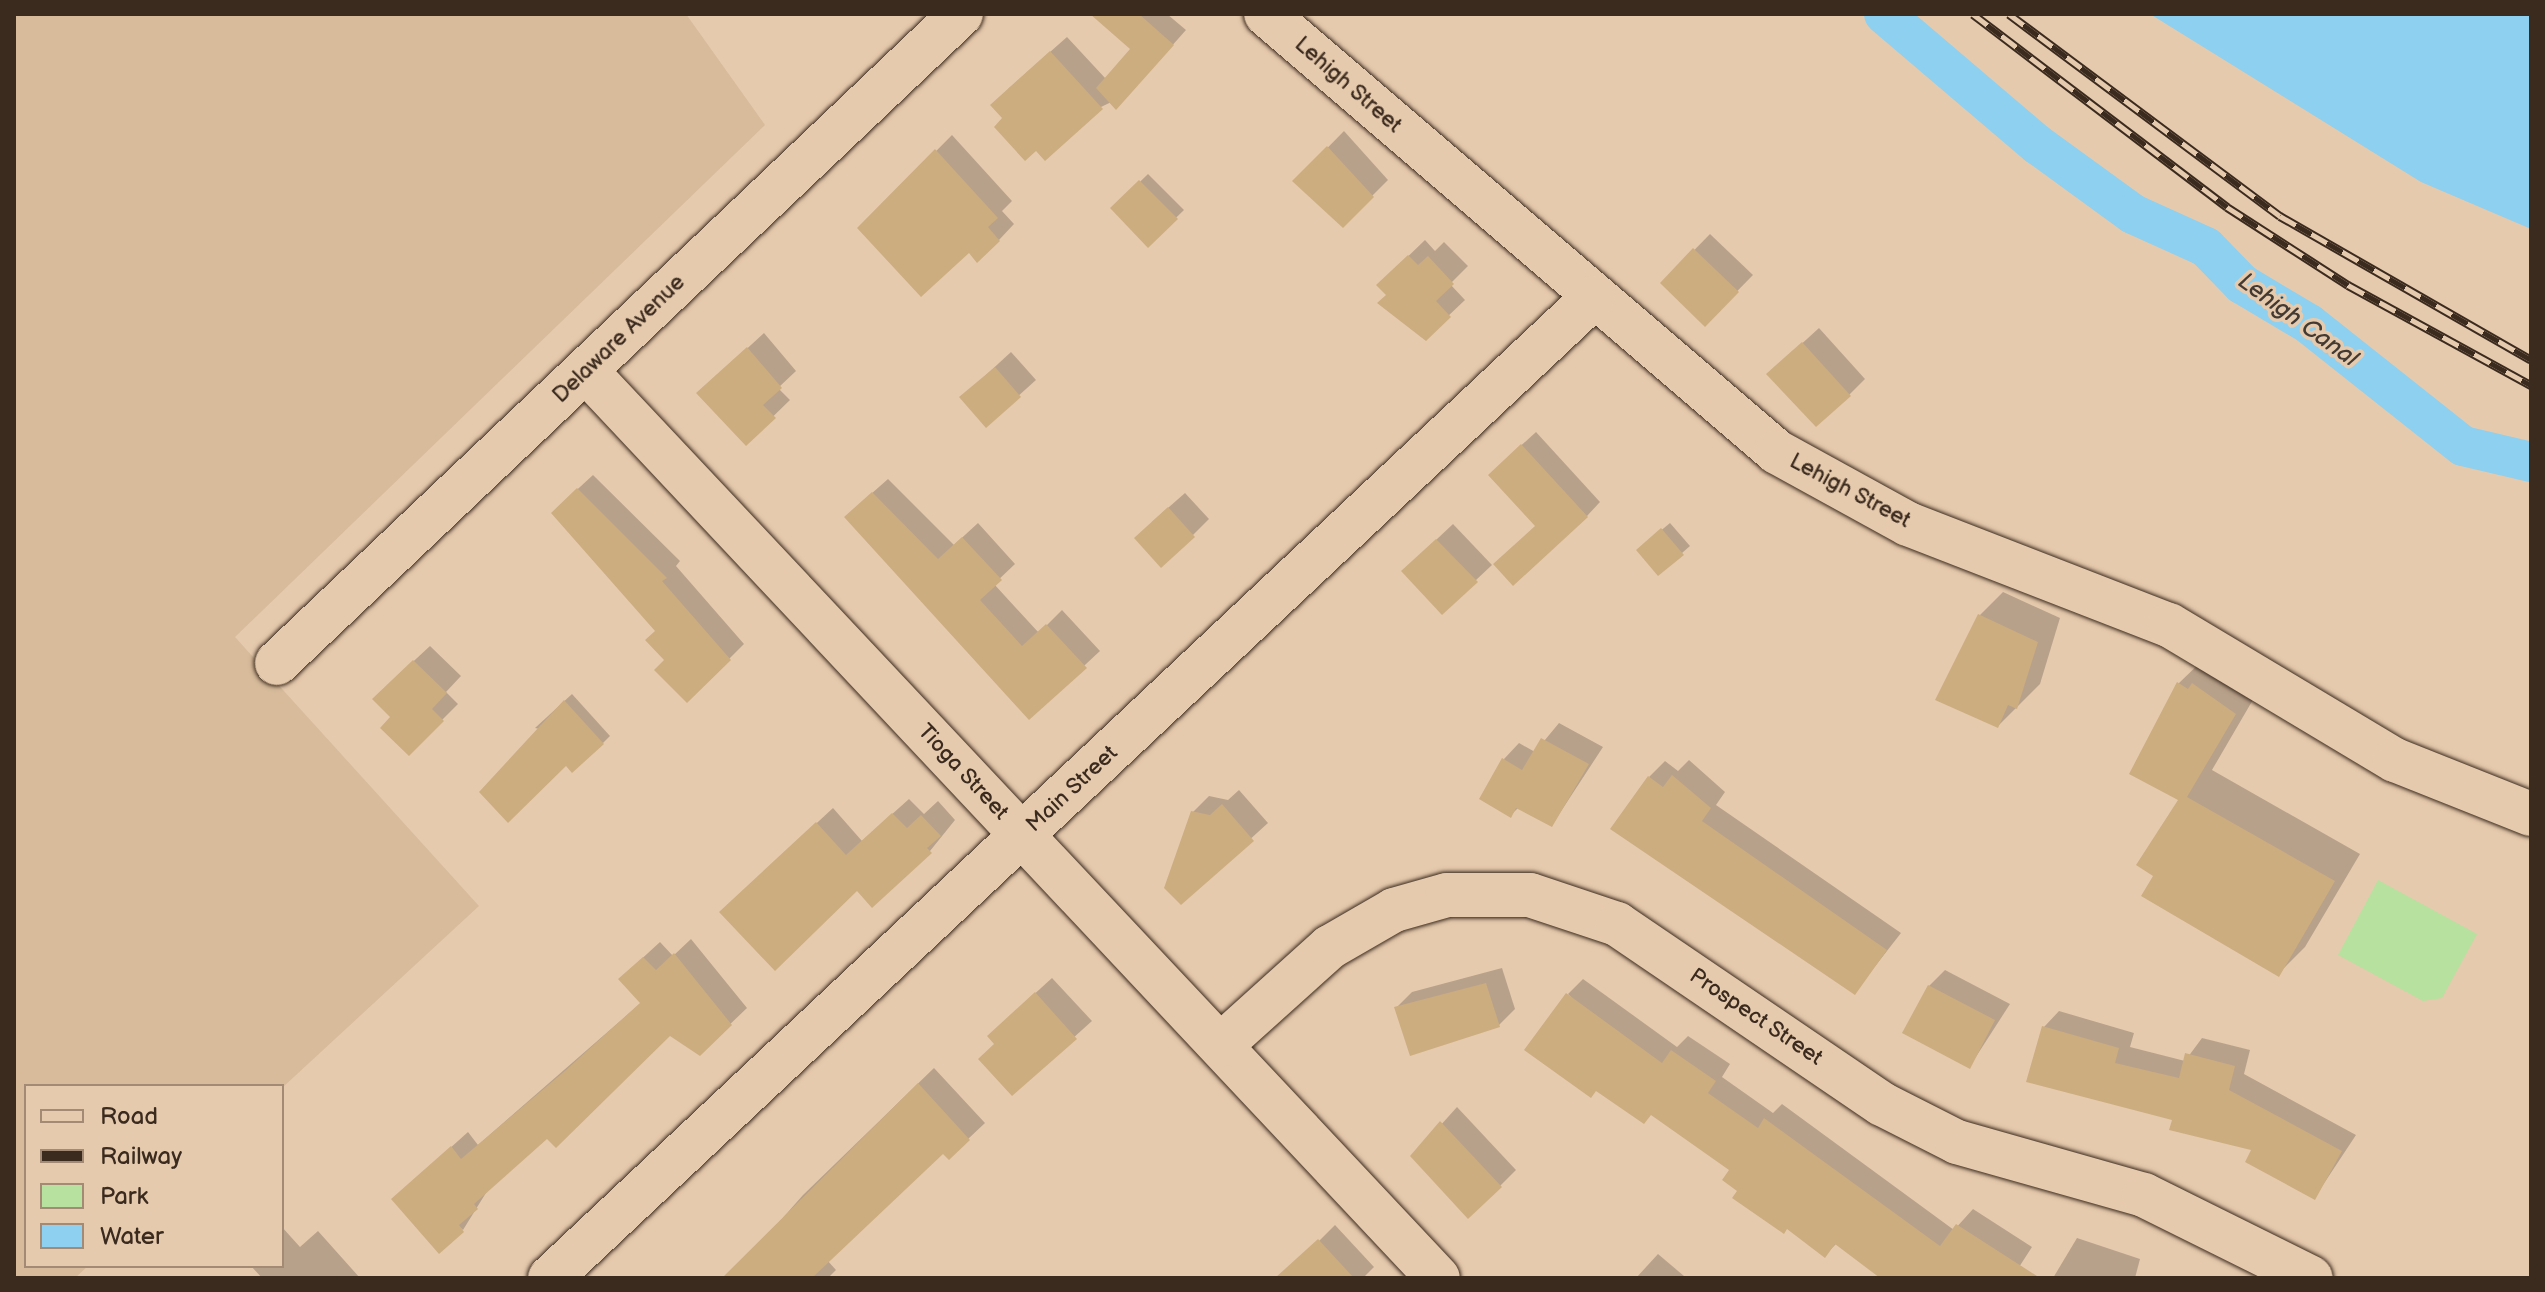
<!DOCTYPE html>
<style>
body{margin:0}
#map{position:relative;width:2545px;height:1292px;overflow:hidden;background:#e6caad;font-family:"Balsamiq Sans",sans-serif}
div>[style]{position:absolute}
[style*='--x']{left:calc(var(--x)*1px);top:calc(var(--y)*1px);width:calc(var(--w)*1px);rotate:calc(var(--a)*1deg)}
.built>*{inset:0;background:#d7bb9b}
.green>*{inset:0;background:#b6e19f}
.water>*{inset:0;background:#8ed0ef}
.shadow>*{inset:0;background:#0003}
.canal>*{height:40px;margin:-20px;padding:0 20px;transform-origin:20px;border-radius:20px;background:#8ed0ef}
.building>*{inset:0;background:#ccad80}
.roads{filter:drop-shadow(0 0 2px #3b2a1e) drop-shadow(0 0 2px #3b2a1e)}
.minor>*{height:44px;margin:-22px;padding:0 22px;transform-origin:22px;border-radius:22px;background:#e6caad}
.rail>*{height:9px;margin-top:-4.5px;transform-origin:0;background:repeating-linear-gradient(90deg,#e6caad 0 18px,#3b2a1e 0 36px);box-sizing:border-box;border-block:2px solid #3b2a1e}
span{translate:-50% -50%;white-space:nowrap;text-align:center;line-height:1.15;-webkit-text-stroke:7px #e6caad;paint-order:stroke}
.street-label{font-size:22px;color:#3b2a1e}
.water-label{font-size:24px;color:#433b33;font-style:italic}
.frame{position:absolute;inset:0;border:16px solid #3b2a1e;pointer-events:none}
.legend{position:absolute;left:24px;top:1084px;width:260px;height:184px;box-sizing:border-box;background:#e6caad;border:2px solid #a28a74;margin:0;padding:10px 14px;list-style:none;font-size:24px;color:#3b2a1e}
.legend li{display:flex;align-items:center;gap:16px;height:40px}
.legend b{width:40px;border:2px solid #a28a74}
</style>
<div id="map">
<div class="built">
<i style="clip-path:polygon(14px 14px,686px 14px,765px 125px,235px 637px,479px 906px,282px 1088px,26px 1086px,26px 1266px,88px 1266px,75px 1278px,14px 1278px)"></i>
</div>
<div class="green">
<i style="clip-path:polygon(2378px 880px,2477px 934px,2442px 998px,2423px 1001px,2338px 955px)"></i>
</div>
<div class="water">
<i style="clip-path:polygon(2150px 14px,2531px 14px,2531px 229px,2421px 182px)"></i>
</div>
<div class="shadow">
<i style="clip-path:polygon(1093px 14px,1167px 14px,1186px 30px,1130px 93px,1101px 107px,1005px 118px,1008px 89px,1067px 37px,1106px 79px,1133px 49px)"></i>
<i style="clip-path:polygon(1344px 131px,1388px 180px,1343px 225px,1295px 181px)"></i>
<i style="clip-path:polygon(952px 135px,1012px 201px,1002px 211px,1014px 224px,999px 240px,969px 251px,860px 228px)"></i>
<i style="clip-path:polygon(1148px 174px,1184px 210px,1148px 245px,1113px 208px)"></i>
<i style="clip-path:polygon(1710px 234px,1753px 275px,1705px 324px,1662px 283px)"></i>
<i style="clip-path:polygon(1425px 240px,1435px 251px,1444px 242px,1468px 266px,1450px 284px,1465px 300px,1425px 338px,1388px 295px,1395px 269px)"></i>
<i style="clip-path:polygon(1819px 328px,1865px 379px,1849px 395px,1785px 359px)"></i>
<i style="clip-path:polygon(764px 333px,796px 371px,778px 388px,790px 400px,746px 443px,715px 378px)"></i>
<i style="clip-path:polygon(1011px 352px,1036px 380px,986px 425px,962px 397px)"></i>
<i style="clip-path:polygon(1536px 432px,1600px 502px,1587px 516px,1537px 526px,1504px 461px)"></i>
<i style="clip-path:polygon(593px 475px,680px 561px,676px 566px,744px 644px,687px 701px,657px 631px,568px 498px)"></i>
<i style="clip-path:polygon(888px 479px,954px 545px,978px 523px,1015px 564px,994px 584px,1039px 633px,1062px 610px,1100px 651px,1029px 717px,862px 502px)"></i>
<i style="clip-path:polygon(1185px 493px,1209px 519px,1193px 535px,1152px 522px)"></i>
<i style="clip-path:polygon(1670px 523px,1690px 546px,1682px 553px,1646px 543px)"></i>
<i style="clip-path:polygon(1453px 524px,1492px 565px,1442px 612px,1420px 555px)"></i>
<i style="clip-path:polygon(2003px 592px,2060px 618px,2040px 684px,1998px 726px,1979px 616px)"></i>
<i style="clip-path:polygon(430px 646px,461px 676px,446px 692px,458px 704px,409px 753px,393px 717px,390px 683px)"></i>
<i style="clip-path:polygon(2206px 657px,2261px 686px,2212px 770px,2360px 854px,2305px 947px,2278px 974px,2156px 876px,2181px 799px,2179px 683px)"></i>
<i style="clip-path:polygon(572px 694px,610px 736px,603px 743px,535px 728px)"></i>
<i style="clip-path:polygon(1559px 723px,1603px 747px,1552px 825px,1519px 807px,1511px 815px,1504px 759px,1519px 743px,1535px 752px)"></i>
<i style="clip-path:polygon(1689px 760px,1725px 792px,1716px 805px,1901px 933px,1855px 992px,1649px 777px,1665px 761px,1678px 771px)"></i>
<i style="clip-path:polygon(1239px 790px,1268px 823px,1181px 902px,1193px 812px,1209px 796px,1228px 800px)"></i>
<i style="clip-path:polygon(909px 799px,924px 814px,938px 801px,955px 820px,930px 851px,858px 889px,737px 897px,833px 808px,862px 841px)"></i>
<i style="clip-path:polygon(691px 939px,747px 1008px,699px 1054px,670px 1033px,489px 1188px,463px 1230px,410px 1184px,468px 1132px,478px 1145px,642px 1002px,636px 964px,660px 942px,673px 956px)"></i>
<i style="clip-path:polygon(1502px 968px,1515px 1009px,1499px 1025px,1397px 1007px,1412px 992px)"></i>
<i style="clip-path:polygon(1945px 970px,2010px 1004px,1970px 1066px,1929px 986px)"></i>
<i style="clip-path:polygon(1052px 978px,1092px 1021px,1012px 1093px,996px 1043px,1006px 1020px)"></i>
<i style="clip-path:polygon(1583px 979px,1677px 1047px,1688px 1036px,1730px 1064px,1722px 1077px,1773px 1113px,1782px 1104px,1954px 1230px,1973px 1209px,2032px 1247px,2012px 1278px,1883px 1278px,1837px 1243px,1825px 1255px,1739px 1190px,1732px 1169px,1568px 994px)"></i>
<i style="clip-path:polygon(2059px 1011px,2134px 1033px,2130px 1047px,2185px 1061px,2202px 1038px,2250px 1050px,2244px 1074px,2356px 1135px,2315px 1197px,2254px 1148px,2174px 1118px,2044px 1027px)"></i>
<i style="clip-path:polygon(934px 1068px,985px 1123px,949px 1157px,943px 1151px,827px 1260px,836px 1270px,828px 1278px,730px 1278px,803px 1195px)"></i>
<i style="clip-path:polygon(1457px 1107px,1516px 1170px,1500px 1186px,1413px 1156px)"></i>
<i style="clip-path:polygon(1335px 1225px,1374px 1267px,1363px 1278px,1282px 1278px)"></i>
<i style="clip-path:polygon(282px 1227px,300px 1247px,318px 1231px,360px 1278px,262px 1278px,251px 1266px,282px 1266px)"></i>
<i style="clip-path:polygon(2077px 1238px,2140px 1259px,2135px 1278px,2053px 1278px)"></i>
<i style="clip-path:polygon(1658px 1254px,1684px 1276px,1683px 1278px,1636px 1278px)"></i>
</div>
<div class="canal">
<i style="--x:1884;--y:14;--w:202;--a:40.4"></i>
<i style="--x:2038;--y:145;--w:117;--a:36"></i>
<i style="--x:2133;--y:214;--w:80;--a:24.3"></i>
<i style="--x:2206;--y:247;--w:52;--a:45.8"></i>
<i style="--x:2242;--y:284;--w:78;--a:30.8"></i>
<i style="--x:2309;--y:324;--w:196;--a:38.4"></i>
<i style="--x:2463;--y:446;--w:70;--a:13.2"></i>
</div>
<div class="building">
<i style="clip-path:polygon(1090px 14px,1139px 14px,1174px 45px,1116px 110px,1096px 88px,1130px 49px)"></i>
<i style="clip-path:polygon(1050px 51px,1103px 109px,1045px 161px,1036px 151px,1025px 161px,994px 127px,1002px 118px,990px 105px)"></i>
<i style="clip-path:polygon(1327px 146px,1374px 197px,1343px 228px,1292px 181px)"></i>
<i style="clip-path:polygon(935px 149px,998px 218px,988px 227px,1000px 241px,977px 263px,969px 253px,921px 297px,857px 228px)"></i>
<i style="clip-path:polygon(1139px 180px,1178px 219px,1148px 248px,1110px 208px)"></i>
<i style="clip-path:polygon(1693px 248px,1739px 292px,1705px 327px,1660px 283px)"></i>
<i style="clip-path:polygon(1408px 255px,1418px 265px,1428px 256px,1454px 284px,1436px 301px,1451px 317px,1426px 341px,1377px 303px,1386px 295px,1376px 285px)"></i>
<i style="clip-path:polygon(1802px 342px,1851px 396px,1816px 427px,1766px 374px)"></i>
<i style="clip-path:polygon(747px 347px,782px 388px,763px 405px,776px 418px,746px 446px,696px 393px)"></i>
<i style="clip-path:polygon(995px 367px,1021px 397px,986px 428px,959px 397px)"></i>
<i style="clip-path:polygon(1521px 444px,1588px 517px,1513px 586px,1493px 564px,1535px 526px,1488px 475px)"></i>
<i style="clip-path:polygon(577px 488px,667px 578px,662px 581px,731px 660px,687px 703px,654px 670px,664px 660px,645px 640px,655px 631px,551px 513px)"></i>
<i style="clip-path:polygon(872px 492px,938px 559px,962px 537px,1002px 580px,980px 600px,1022px 646px,1046px 624px,1087px 668px,1029px 720px,844px 517px)"></i>
<i style="clip-path:polygon(1168px 507px,1195px 537px,1161px 568px,1134px 538px)"></i>
<i style="clip-path:polygon(1661px 528px,1684px 555px,1658px 576px,1636px 550px)"></i>
<i style="clip-path:polygon(1436px 539px,1478px 582px,1442px 615px,1401px 571px)"></i>
<i style="clip-path:polygon(1978px 614px,2038px 642px,2017px 709px,2008px 705px,1998px 728px,1935px 700px)"></i>
<i style="clip-path:polygon(413px 660px,447px 693px,432px 709px,444px 721px,409px 756px,380px 728px,390px 717px,372px 699px)"></i>
<i style="clip-path:polygon(2177px 682px,2188px 689px,2192px 683px,2236px 714px,2187px 797px,2335px 881px,2279px 977px,2141px 896px,2153px 876px,2136px 865px,2178px 800px,2129px 774px)"></i>
<i style="clip-path:polygon(564px 700px,604px 744px,572px 773px,566px 766px,508px 823px,479px 792px)"></i>
<i style="clip-path:polygon(1541px 738px,1589px 764px,1552px 827px,1516px 808px,1511px 818px,1479px 799px,1502px 758px,1522px 770px)"></i>
<i style="clip-path:polygon(1672px 775px,1711px 808px,1702px 821px,1887px 950px,1855px 995px,1610px 829px,1648px 776px,1663px 787px)"></i>
<i style="clip-path:polygon(1222px 804px,1254px 841px,1181px 905px,1164px 888px,1191px 811px,1210px 815px)"></i>
<i style="clip-path:polygon(892px 813px,907px 828px,921px 815px,941px 836px,927px 848px,932px 853px,872px 908px,857px 891px,775px 971px,719px 912px,816px 822px,846px 855px)"></i>
<i style="clip-path:polygon(674px 953px,732px 1025px,700px 1056px,670px 1036px,556px 1148px,547px 1139px,474px 1204px,478px 1209px,459px 1225px,464px 1232px,439px 1254px,391px 1199px,451px 1146px,461px 1159px,566px 1070px,640px 1003px,618px 979px,643px 957px,656px 970px)"></i>
<i style="clip-path:polygon(1486px 983px,1500px 1027px,1410px 1056px,1394px 1007px)"></i>
<i style="clip-path:polygon(1928px 985px,1995px 1020px,1970px 1069px,1902px 1033px)"></i>
<i style="clip-path:polygon(1035px 992px,1077px 1039px,1012px 1096px,978px 1059px,994px 1044px,987px 1036px)"></i>
<i style="clip-path:polygon(1566px 993px,1662px 1063px,1671px 1050px,1716px 1081px,1708px 1093px,1758px 1128px,1764px 1118px,1940px 1246px,1956px 1224px,2040px 1278px,1880px 1278px,1835px 1244px,1825px 1258px,1787px 1229px,1784px 1234px,1732px 1198px,1737px 1191px,1722px 1180px,1729px 1170px,1651px 1115px,1644px 1124px,1596px 1091px,1591px 1098px,1524px 1050px)"></i>
<i style="clip-path:polygon(2042px 1026px,2119px 1048px,2115px 1063px,2179px 1078px,2185px 1053px,2235px 1066px,2229px 1090px,2342px 1151px,2315px 1200px,2245px 1162px,2251px 1150px,2169px 1130px,2172px 1120px,2026px 1082px)"></i>
<i style="clip-path:polygon(918px 1083px,970px 1140px,949px 1160px,943px 1154px,812px 1278px,722px 1278px)"></i>
<i style="clip-path:polygon(1440px 1121px,1502px 1187px,1468px 1219px,1410px 1156px)"></i>
<i style="clip-path:polygon(1318px 1239px,1354px 1278px,1275px 1278px)"></i>
</div>
<div class="roads">
<div class="minor">
<i style="--x:1266;--y:14;--w:673;--a:40.6"></i>
<i style="--x:1777;--y:452;--w:149;--a:28.8"></i>
<i style="--x:1908;--y:524;--w:280;--a:21.2"></i>
<i style="--x:2169;--y:625;--w:263;--a:30.9"></i>
<i style="--x:2395;--y:760;--w:146;--a:21.7"></i>
<i style="--x:586;--y:371;--w:1244;--a:46.79"></i>
<i style="--x:277;--y:663;--w:943;--a:-43.5"></i>
<i style="--x:1221;--y:1045;--w:147;--a:-42"></i>
<i style="--x:1330;--y:947;--w:74;--a:-30"></i>
<i style="--x:1394;--y:910;--w:55;--a:-15.8"></i>
<i style="--x:1447;--y:895;--w:83;--a:0"></i>
<i style="--x:1530;--y:895;--w:92;--a:18.4"></i>
<i style="--x:1617;--y:924;--w:320;--a:34.2"></i>
<i style="--x:1882;--y:1104;--w:84;--a:26.9"></i>
<i style="--x:1957;--y:1142;--w:194;--a:15.8"></i>
<i style="--x:2144;--y:1195;--w:186;--a:26.4"></i>
<i style="--x:550;--y:1278;--w:1431;--a:-43.22"></i>
</div>
</div>
<div class="rail">
<i style="--x:1973;--y:14;--w:319;--a:37.2"></i>
<i style="--x:2227;--y:207;--w:144;--a:32.8"></i>
<i style="--x:2348;--y:285;--w:209;--a:28.7"></i>
<i style="--x:2009;--y:14;--w:338;--a:36.7"></i>
<i style="--x:2280;--y:216;--w:289;--a:29.8"></i>
</div>
<div class="street-label">
<span style="left:1348px;top:85px;rotate:41deg">Lehigh Street</span>
<span style="left:619px;top:339px;rotate:-44deg">Delaware Avenue</span>
<span style="left:1850px;top:491px;rotate:28deg">Lehigh Street</span>
<span style="left:963px;top:772px;rotate:47deg">Tioga Street</span>
<span style="left:1072px;top:789px;rotate:-43deg">Main Street</span>
<span style="left:1756px;top:1017px;rotate:34deg">Prospect Street</span>
</div>
<div class="water-label">
<span style="left:2298px;top:320px;rotate:36deg">Lehigh Canal</span>
</div>
<div class="frame"></div>
<ul class="legend">
<li><b style="height:10px;background:#e6caad"></b>Road</li>
<li><b style="height:10px;background:#3b2a1e"></b>Railway</li>
<li><b style="height:22px;background:#b6e19f"></b>Park</li>
<li><b style="height:22px;background:#8ed0ef"></b>Water</li>
</ul>
</div>
